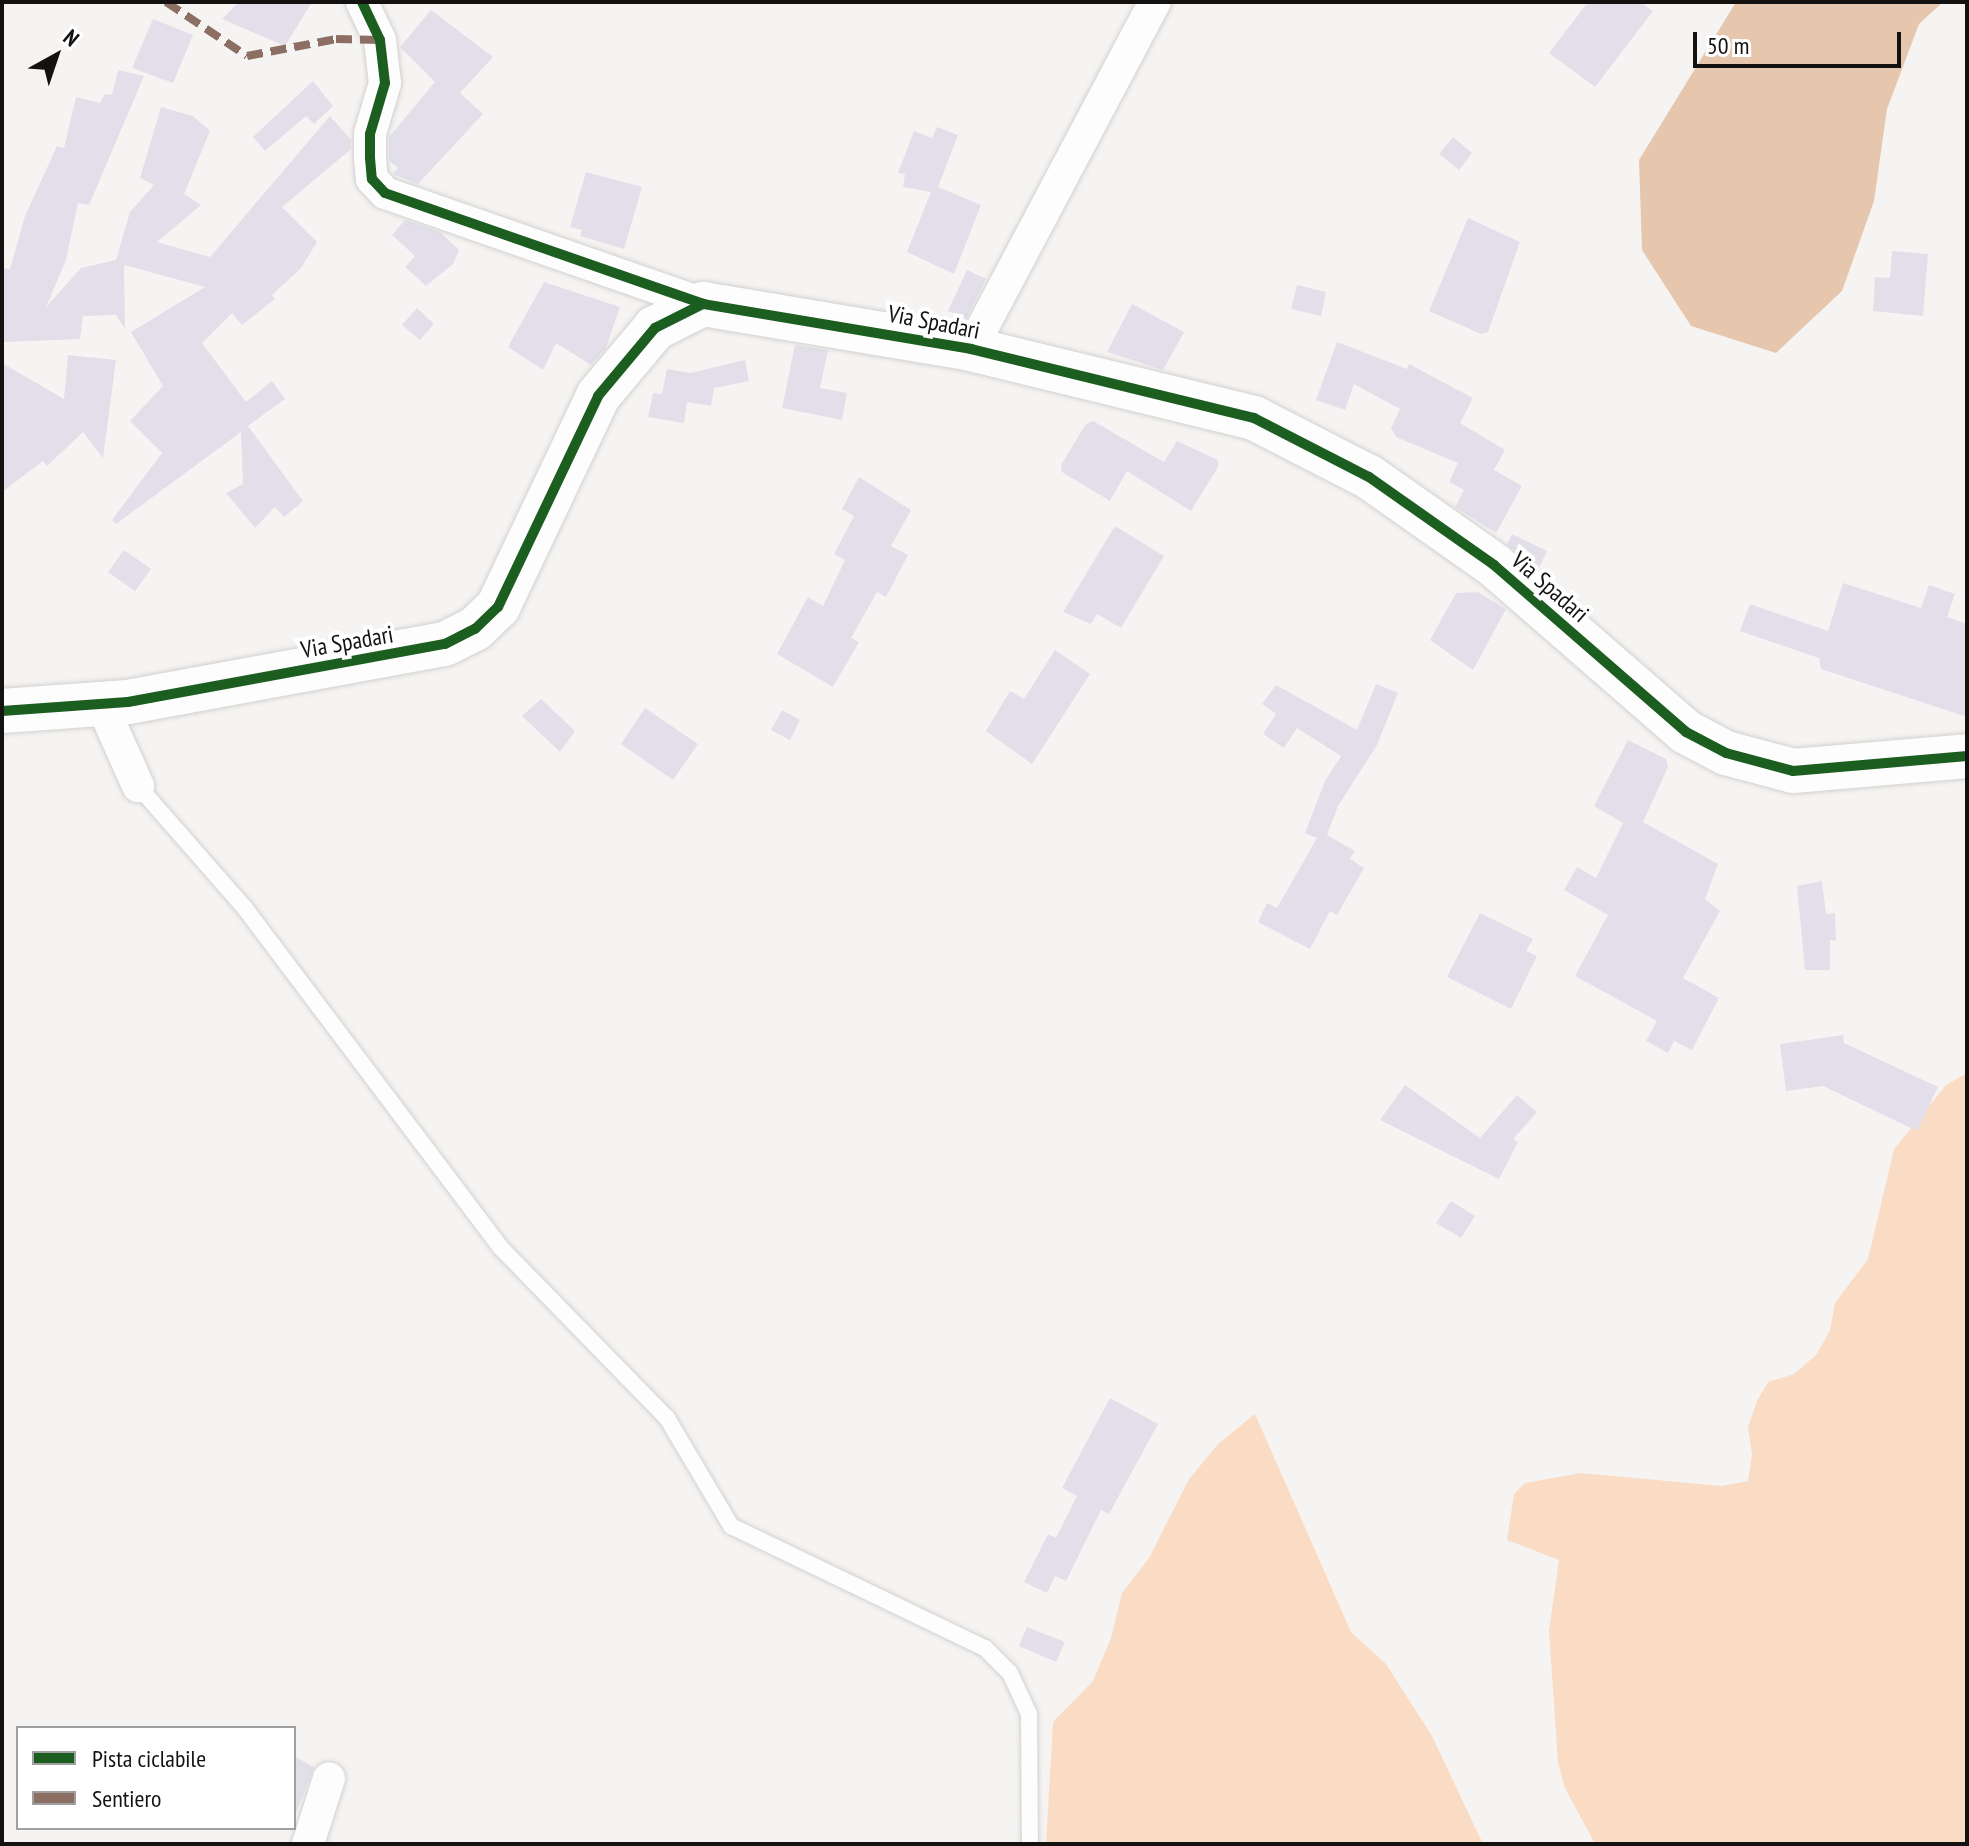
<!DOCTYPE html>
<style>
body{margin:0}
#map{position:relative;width:1969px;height:1846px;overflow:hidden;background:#f6f4f2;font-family:"PT Sans Narrow",sans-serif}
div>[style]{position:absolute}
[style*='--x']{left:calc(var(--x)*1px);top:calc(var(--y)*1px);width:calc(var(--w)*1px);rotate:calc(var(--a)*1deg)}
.green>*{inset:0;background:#fadcc5}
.forest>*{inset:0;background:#e6c6ad}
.building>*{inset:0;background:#e2dfea}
.roads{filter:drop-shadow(0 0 2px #d2d1d0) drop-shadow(0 0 2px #d2d1d0)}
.lane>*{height:16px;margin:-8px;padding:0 8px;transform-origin:8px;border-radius:8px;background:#fefdfd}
.street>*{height:32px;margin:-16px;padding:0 16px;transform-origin:16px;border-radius:16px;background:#fefdfd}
.secondary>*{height:44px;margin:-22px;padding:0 22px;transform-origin:22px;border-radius:22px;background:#fefdfd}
.quiet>*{height:8px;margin-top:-4px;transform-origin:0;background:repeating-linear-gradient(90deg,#8d6e63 0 16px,transparent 0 24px)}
.cycleway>*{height:10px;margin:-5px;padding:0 5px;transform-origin:5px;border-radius:5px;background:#1b5e20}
span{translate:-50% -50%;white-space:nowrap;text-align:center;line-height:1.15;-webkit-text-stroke:8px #fff;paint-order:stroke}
.street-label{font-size:24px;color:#141211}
.frame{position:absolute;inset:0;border:4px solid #141211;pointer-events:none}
.legend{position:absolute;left:16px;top:1726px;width:280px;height:104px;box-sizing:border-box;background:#fff;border:2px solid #a1a0a0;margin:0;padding:10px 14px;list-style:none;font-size:24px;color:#141211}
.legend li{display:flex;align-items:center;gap:16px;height:40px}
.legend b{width:40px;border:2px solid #a1a0a0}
.north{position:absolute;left:16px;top:16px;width:80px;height:80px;-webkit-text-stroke:6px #fff;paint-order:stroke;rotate:40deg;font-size:22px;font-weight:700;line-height:32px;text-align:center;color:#141211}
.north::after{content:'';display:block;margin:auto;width:28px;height:36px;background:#141211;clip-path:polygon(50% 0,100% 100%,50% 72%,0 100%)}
.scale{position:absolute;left:1693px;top:32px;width:208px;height:36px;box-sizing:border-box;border:4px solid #141211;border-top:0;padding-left:10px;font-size:24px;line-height:28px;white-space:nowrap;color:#141211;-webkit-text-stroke:6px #fff;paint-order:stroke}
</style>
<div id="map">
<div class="green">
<i style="clip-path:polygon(1967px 1073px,1967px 1844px,1595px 1844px,1565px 1788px,1558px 1762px,1549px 1631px,1559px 1560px,1507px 1540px,1514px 1494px,1525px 1483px,1581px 1473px,1721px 1486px,1748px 1481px,1752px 1454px,1748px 1427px,1757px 1401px,1768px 1382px,1794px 1374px,1817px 1354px,1830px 1330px,1835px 1303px,1868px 1259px,1894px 1149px,1946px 1085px)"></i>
<i style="clip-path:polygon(1255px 1414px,1351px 1632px,1386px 1664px,1432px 1736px,1483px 1844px,1046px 1844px,1053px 1722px,1093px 1681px,1111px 1638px,1122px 1593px,1149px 1558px,1189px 1479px,1219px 1443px)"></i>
</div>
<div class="forest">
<i style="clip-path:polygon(1736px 2px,1943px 2px,1919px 24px,1887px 109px,1874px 201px,1842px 291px,1776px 353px,1691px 326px,1642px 250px,1639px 160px)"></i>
</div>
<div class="building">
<i style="clip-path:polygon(239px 2px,312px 2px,285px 46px,222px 19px)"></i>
<i style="clip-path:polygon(1588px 2px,1640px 2px,1653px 11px,1595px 87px,1549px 53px)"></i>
<i style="clip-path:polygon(431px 10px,493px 57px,460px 93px,483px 114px,418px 184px,393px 174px,398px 168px,389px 160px,389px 137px,435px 82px,400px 47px)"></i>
<i style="clip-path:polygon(153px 19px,193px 35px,173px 83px,132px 68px)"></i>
<i style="clip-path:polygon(118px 70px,144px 76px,89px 205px,78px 203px,66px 260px,46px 307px,81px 268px,116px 260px,130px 212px,154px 185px,140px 178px,161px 107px,193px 116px,210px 131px,184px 194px,201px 205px,157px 242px,210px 257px,330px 116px,351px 140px,351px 149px,282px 207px,317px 242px,301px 268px,272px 295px,275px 299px,242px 325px,232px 313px,202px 343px,246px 402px,272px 381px,285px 399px,248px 426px,303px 501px,284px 517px,275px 507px,255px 528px,226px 493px,243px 484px,241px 432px,116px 524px,112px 520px,162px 453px,130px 421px,163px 386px,131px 332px,205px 287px,124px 265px,125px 329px,116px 315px,83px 316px,80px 339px,4px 342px,2px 268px,10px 269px,25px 216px,57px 146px,64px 148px,76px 97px,100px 103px,105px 94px,112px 95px)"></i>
<i style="clip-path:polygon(313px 81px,333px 106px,314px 124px,306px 116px,265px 151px,253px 137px)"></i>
<i style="clip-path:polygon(937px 127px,958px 135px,938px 187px,981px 205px,954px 274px,907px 252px,931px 192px,903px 187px,905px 174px,898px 173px,914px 131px,932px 138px)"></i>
<i style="clip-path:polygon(1453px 137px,1472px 153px,1459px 170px,1439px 154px)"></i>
<i style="clip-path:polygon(586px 172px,642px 187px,624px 249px,580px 236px,582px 230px,570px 227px)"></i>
<i style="clip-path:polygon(1468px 218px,1520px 242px,1488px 332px,1481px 334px,1429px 311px)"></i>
<i style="clip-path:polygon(405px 220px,440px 232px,459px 250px,453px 264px,426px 286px,405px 267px,415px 256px,392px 235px)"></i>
<i style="clip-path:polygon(1892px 251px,1928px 254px,1923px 316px,1873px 311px,1875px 277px,1890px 278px)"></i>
<i style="clip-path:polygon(967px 270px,986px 279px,966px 319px,948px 311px)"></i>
<i style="clip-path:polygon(544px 282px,620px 307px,606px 348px,591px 365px,556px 343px,543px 370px,508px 347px)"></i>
<i style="clip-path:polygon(1297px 285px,1326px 292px,1321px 316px,1291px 309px)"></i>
<i style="clip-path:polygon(1132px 304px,1184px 332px,1163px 370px,1107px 352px)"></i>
<i style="clip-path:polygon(417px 308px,434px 324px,420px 340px,402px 325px)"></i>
<i style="clip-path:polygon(1337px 342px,1407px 369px,1409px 364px,1473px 398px,1460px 423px,1505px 450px,1494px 470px,1522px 486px,1496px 533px,1455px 507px,1464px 490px,1449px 482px,1458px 463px,1396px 437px,1391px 428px,1400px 409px,1354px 384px,1345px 410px,1316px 400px)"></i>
<i style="clip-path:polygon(795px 345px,828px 350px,820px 388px,847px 393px,842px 420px,782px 408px)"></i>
<i style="clip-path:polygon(68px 355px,116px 360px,103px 458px,83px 432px,47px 466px,43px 461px,2px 492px,2px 363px,64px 399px)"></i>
<i style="clip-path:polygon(745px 360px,749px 381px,714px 388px,711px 406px,687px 402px,684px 423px,648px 417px,653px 393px,662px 394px,667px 369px,690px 373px)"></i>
<i style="clip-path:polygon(1093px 421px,1164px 462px,1177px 441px,1218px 460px,1218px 467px,1191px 511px,1127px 471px,1110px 501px,1062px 472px,1061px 465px,1086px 424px)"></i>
<i style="clip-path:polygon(859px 477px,911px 510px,891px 546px,908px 555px,886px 597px,877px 592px,851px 638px,859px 642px,833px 687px,777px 654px,808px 597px,823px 606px,845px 560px,834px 554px,854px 516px,842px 509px)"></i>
<i style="clip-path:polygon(1115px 526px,1164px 556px,1121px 628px,1097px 614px,1091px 624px,1063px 612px)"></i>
<i style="clip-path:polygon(1512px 534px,1547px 551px,1538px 570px,1507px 544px)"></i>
<i style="clip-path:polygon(124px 550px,151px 569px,135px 591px,108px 572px)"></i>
<i style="clip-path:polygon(1843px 583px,1921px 608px,1929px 585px,1955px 594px,1947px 617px,1967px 624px,1967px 717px,1821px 669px,1819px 658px,1740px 631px,1750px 604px,1828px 631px)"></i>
<i style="clip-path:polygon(1478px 592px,1506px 609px,1473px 670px,1430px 640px,1456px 593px)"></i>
<i style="clip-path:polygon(1055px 650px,1090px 674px,1032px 764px,986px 731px,1010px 691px,1024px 699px)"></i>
<i style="clip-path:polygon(1376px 684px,1398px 693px,1377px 745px,1338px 806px,1327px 835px,1355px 851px,1350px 859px,1364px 868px,1337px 915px,1330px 911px,1310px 949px,1258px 922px,1267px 903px,1277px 908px,1317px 838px,1305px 833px,1325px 781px,1341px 756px,1297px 728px,1284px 748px,1263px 734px,1276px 714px,1262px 704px,1276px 685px,1357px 730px)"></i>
<i style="clip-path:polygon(541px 699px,575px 731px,560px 752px,522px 716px)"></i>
<i style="clip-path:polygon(645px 708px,698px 744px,673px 780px,621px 744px)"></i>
<i style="clip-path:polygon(782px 710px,800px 720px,790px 740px,771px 730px)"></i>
<i style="clip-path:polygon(1628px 740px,1666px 759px,1668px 767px,1643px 822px,1718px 864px,1705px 899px,1720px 911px,1683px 978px,1719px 998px,1692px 1050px,1674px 1041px,1668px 1053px,1646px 1041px,1657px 1021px,1575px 976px,1608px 915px,1564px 890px,1577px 867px,1596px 878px,1623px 823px,1594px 806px)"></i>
<i style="clip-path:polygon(1822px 881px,1826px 914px,1835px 913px,1836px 941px,1830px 940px,1830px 970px,1805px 970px,1797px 886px)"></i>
<i style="clip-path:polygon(1480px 913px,1533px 939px,1526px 951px,1537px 956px,1511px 1009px,1447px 977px)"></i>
<i style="clip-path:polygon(1843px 1035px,1844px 1043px,1938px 1087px,1917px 1131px,1823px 1086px,1786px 1091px,1780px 1044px)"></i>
<i style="clip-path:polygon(1405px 1085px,1480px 1138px,1517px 1095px,1537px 1112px,1513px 1139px,1518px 1142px,1499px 1179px,1380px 1120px)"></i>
<i style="clip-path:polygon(1451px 1201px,1475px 1216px,1461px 1238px,1436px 1223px)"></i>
<i style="clip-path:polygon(1110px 1398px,1158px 1424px,1109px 1514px,1101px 1510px,1066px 1581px,1055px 1576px,1047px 1593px,1024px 1582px,1048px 1534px,1056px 1538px,1077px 1496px,1062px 1488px)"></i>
<i style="clip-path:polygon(1027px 1627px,1065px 1642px,1056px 1662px,1019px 1646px)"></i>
<i style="clip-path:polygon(294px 1756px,314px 1767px,294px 1818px)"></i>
</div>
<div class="roads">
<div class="lane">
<i style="--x:138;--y:786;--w:161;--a:48.8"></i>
<i style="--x:244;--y:907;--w:427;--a:53"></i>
<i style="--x:501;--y:1248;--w:238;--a:45.7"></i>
<i style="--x:667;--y:1418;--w:126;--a:59.3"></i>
<i style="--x:731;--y:1526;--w:282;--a:25.7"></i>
<i style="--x:985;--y:1648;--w:35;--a:45"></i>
<i style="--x:1010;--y:1673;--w:45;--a:65.1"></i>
<i style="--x:1029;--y:1714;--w:130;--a:89.6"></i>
</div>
<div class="street">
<i style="--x:362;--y:2;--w:42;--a:64.7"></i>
<i style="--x:380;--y:40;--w:43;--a:83.4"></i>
<i style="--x:385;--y:83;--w:53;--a:106.4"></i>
<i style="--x:370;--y:134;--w:24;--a:90"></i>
<i style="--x:370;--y:158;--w:21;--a:85"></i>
<i style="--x:372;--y:179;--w:19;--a:47"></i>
<i style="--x:385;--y:193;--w:337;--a:19.2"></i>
<i style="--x:971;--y:349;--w:393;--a:-62.1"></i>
<i style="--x:102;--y:705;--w:89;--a:66"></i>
<i style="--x:308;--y:1844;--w:69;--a:-72.3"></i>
</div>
<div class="secondary">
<i style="--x:2;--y:711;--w:126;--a:-4.1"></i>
<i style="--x:128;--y:702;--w:322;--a:-10.4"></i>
<i style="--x:445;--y:644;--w:34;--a:-27"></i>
<i style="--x:475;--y:629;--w:32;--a:-44"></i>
<i style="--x:498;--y:607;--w:233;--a:-64.6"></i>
<i style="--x:598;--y:396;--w:89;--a:-50"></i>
<i style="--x:655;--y:328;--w:54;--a:-26.6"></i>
<i style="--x:703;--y:304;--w:272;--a:9.5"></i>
<i style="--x:971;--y:349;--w:291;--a:13.7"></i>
<i style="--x:1254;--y:418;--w:129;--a:27.2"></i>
<i style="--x:1369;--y:477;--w:153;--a:35.1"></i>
<i style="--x:1494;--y:565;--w:254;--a:41"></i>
<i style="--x:1686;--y:732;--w:45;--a:27.7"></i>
<i style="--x:1726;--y:753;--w:69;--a:15"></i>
<i style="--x:1793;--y:771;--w:175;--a:-4.9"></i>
</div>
</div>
<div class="quiet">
<i style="--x:166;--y:2;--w:97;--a:33.7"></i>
<i style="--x:247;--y:56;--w:91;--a:-10.8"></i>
<i style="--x:336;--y:39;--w:44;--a:1.3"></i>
</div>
<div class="cycleway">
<i style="--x:362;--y:2;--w:42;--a:64.7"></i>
<i style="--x:380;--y:40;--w:43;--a:83.4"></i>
<i style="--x:385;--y:83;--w:53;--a:106.4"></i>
<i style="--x:370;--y:134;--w:24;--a:90"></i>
<i style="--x:370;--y:158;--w:21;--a:85"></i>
<i style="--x:372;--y:179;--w:19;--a:47"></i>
<i style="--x:385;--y:193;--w:337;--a:19.2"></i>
<i style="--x:2;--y:711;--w:126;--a:-4.1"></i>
<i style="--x:128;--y:702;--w:322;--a:-10.4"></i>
<i style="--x:445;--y:644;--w:34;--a:-27"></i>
<i style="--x:475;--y:629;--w:32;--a:-44"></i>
<i style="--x:498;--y:607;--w:233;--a:-64.6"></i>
<i style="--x:598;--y:396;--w:89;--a:-50"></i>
<i style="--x:655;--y:328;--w:54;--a:-26.6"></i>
<i style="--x:703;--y:304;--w:272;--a:9.5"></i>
<i style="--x:971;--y:349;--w:291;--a:13.7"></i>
<i style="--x:1254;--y:418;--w:129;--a:27.2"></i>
<i style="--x:1369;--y:477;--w:153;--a:35.1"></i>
<i style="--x:1494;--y:565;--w:254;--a:41"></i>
<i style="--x:1686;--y:732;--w:45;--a:27.7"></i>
<i style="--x:1726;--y:753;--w:69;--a:15"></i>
<i style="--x:1793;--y:771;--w:175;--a:-4.9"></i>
</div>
<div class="street-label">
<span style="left:934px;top:322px;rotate:11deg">Via Spadari</span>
<span style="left:1550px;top:587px;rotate:41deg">Via Spadari</span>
<span style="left:347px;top:642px;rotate:-10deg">Via Spadari</span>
</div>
<div class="frame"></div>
<ul class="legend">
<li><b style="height:10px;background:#1b5e20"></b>Pista ciclabile</li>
<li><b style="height:10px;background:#8d6e63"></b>Sentiero</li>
</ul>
<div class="north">N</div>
<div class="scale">50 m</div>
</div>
